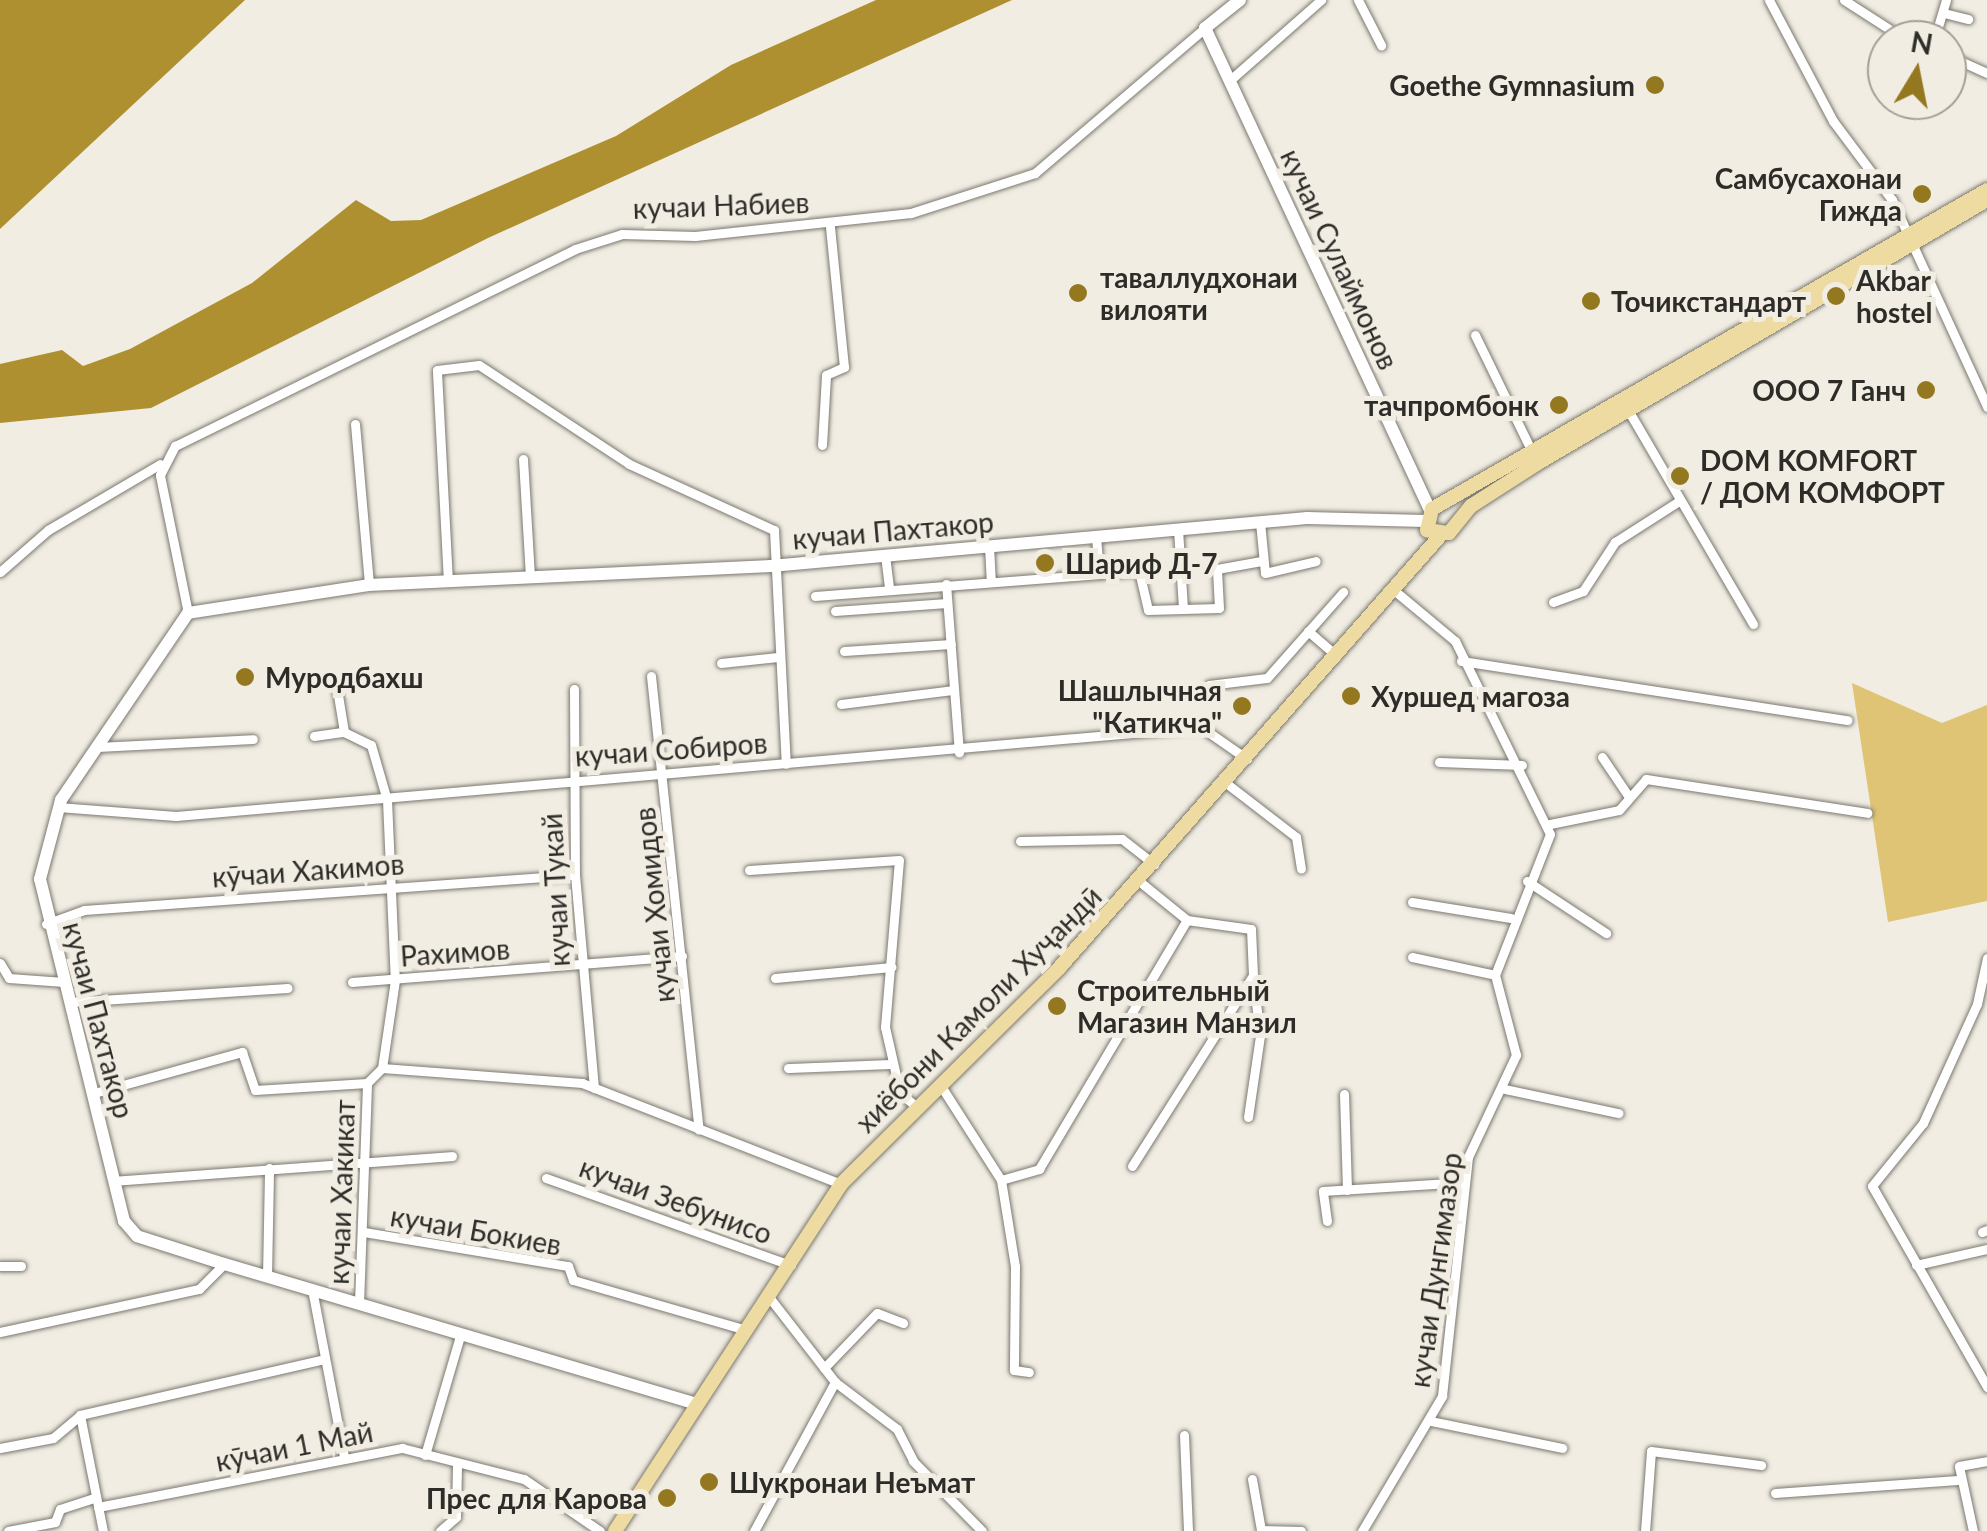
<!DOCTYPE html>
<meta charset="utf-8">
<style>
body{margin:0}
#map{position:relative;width:1987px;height:1531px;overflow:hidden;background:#f1ede3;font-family:Lato,sans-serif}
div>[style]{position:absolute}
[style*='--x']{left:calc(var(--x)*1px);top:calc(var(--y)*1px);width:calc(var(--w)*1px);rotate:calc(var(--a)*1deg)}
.green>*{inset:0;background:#dfc475}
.water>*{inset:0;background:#af9031}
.roads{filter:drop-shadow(0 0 2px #7b786f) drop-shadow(0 0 2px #7b786f)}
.street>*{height:9px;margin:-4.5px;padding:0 4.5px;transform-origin:4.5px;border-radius:4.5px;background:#fff}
.secondary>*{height:12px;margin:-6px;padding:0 6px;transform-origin:6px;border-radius:6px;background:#fff}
.primary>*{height:14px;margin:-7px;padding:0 7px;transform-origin:7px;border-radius:7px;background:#eedba2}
.dots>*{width:28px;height:28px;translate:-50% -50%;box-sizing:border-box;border:5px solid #f1ede3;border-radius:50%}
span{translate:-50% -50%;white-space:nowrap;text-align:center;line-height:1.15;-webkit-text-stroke:10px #f1ede3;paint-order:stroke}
.poi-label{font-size:28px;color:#2d2c28;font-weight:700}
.right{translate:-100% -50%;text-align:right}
.left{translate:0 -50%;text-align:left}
.street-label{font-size:28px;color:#2d2c28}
.north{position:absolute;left:1867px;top:20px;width:100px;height:100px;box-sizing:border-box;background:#f1ede3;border:2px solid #a3a098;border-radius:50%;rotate:10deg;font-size:28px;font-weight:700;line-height:40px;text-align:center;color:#2d2c28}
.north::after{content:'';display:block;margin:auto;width:35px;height:45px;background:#94781f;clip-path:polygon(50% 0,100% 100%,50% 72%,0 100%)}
</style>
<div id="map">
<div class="green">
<i style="clip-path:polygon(1852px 683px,1942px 723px,1987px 705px,1987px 901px,1888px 922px)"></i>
</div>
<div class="water">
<i style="clip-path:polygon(0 0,245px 0,0 229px)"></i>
<i style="clip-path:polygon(876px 0,1012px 0,488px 238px,151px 408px,0 423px,0 364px,62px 350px,83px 366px,130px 349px,252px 283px,356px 200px,391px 221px,421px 220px,616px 136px,731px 65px)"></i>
</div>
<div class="roads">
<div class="street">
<i style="--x:1358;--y:0;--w:51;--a:62.9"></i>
<i style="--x:1769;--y:0;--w:137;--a:62.1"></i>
<i style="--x:1833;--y:121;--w:99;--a:53.2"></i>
<i style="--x:1892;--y:200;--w:228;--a:65.3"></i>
<i style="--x:1844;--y:0;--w:74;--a:32.8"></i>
<i style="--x:1944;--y:13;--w:25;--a:14"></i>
<i style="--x:1934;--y:40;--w:42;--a:-73.3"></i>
<i style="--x:1947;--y:55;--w:44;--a:24.2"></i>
<i style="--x:1229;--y:81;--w:123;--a:-41.4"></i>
<i style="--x:1475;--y:335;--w:130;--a:64"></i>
<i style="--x:1628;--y:410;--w:248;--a:59.7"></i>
<i style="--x:355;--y:424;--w:162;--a:85"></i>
<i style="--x:822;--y:445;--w:70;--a:-86.7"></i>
<i style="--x:826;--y:375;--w:20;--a:-24"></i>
<i style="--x:844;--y:367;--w:142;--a:-95.7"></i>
<i style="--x:523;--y:459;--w:119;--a:86.6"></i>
<i style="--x:1260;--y:522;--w:51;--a:84.4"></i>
<i style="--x:1265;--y:573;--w:52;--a:-13.2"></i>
<i style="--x:1178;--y:529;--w:80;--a:86.4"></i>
<i style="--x:1096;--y:537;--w:36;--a:85"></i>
<i style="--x:989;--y:546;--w:35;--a:87"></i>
<i style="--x:885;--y:555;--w:32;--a:83"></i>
<i style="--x:0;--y:572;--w:64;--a:-41.2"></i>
<i style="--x:48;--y:530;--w:130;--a:-30.5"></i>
<i style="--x:448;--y:582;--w:212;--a:-93"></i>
<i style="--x:437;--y:370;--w:42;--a:-6.8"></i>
<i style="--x:479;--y:365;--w:180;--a:33.4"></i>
<i style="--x:629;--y:464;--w:159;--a:24.5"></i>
<i style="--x:774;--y:530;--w:234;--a:87.1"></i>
<i style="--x:946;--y:584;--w:169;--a:85.6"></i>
<i style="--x:815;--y:596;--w:325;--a:-4.4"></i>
<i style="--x:1139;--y:571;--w:40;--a:77"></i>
<i style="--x:1148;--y:610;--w:71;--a:-1.6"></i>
<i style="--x:1219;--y:608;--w:39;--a:-93"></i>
<i style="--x:1217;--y:569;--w:45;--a:-10.3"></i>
<i style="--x:1553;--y:602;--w:32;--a:-20"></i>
<i style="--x:1583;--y:591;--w:59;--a:-56.9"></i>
<i style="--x:1615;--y:542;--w:76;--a:-32.6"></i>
<i style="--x:835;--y:611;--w:112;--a:-4.1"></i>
<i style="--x:188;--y:613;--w:141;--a:-101.5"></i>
<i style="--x:160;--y:475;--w:33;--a:-63"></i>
<i style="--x:175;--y:446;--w:446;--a:-26.2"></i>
<i style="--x:575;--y:249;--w:49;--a:-17.7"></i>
<i style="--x:622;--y:234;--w:73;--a:1.6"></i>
<i style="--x:695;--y:236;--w:217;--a:-6.1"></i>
<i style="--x:911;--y:213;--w:130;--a:-17.9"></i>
<i style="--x:1035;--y:173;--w:223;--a:-40.5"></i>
<i style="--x:1308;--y:631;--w:38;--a:41"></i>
<i style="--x:844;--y:651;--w:107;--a:-3.7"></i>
<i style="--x:1461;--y:661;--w:391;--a:8.7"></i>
<i style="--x:721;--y:663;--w:57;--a:-6"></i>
<i style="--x:651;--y:676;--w:456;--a:84"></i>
<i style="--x:336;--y:683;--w:50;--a:80.7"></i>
<i style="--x:1209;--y:685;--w:58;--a:-6.9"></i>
<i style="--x:1267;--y:678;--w:115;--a:-48.5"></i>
<i style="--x:574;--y:689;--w:186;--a:89.7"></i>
<i style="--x:575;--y:875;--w:214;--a:84.9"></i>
<i style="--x:841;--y:704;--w:114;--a:-7.1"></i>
<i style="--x:314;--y:736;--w:30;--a:-8"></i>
<i style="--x:344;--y:732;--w:30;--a:26"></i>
<i style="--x:371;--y:745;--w:57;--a:73.8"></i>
<i style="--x:387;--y:800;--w:180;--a:87.5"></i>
<i style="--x:395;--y:980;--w:89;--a:98.4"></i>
<i style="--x:97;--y:747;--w:156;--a:-2.9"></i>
<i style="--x:1602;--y:757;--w:45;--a:56"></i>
<i style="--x:1439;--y:762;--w:83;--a:2.1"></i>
<i style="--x:1226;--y:783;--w:88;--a:37.6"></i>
<i style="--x:1296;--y:837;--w:32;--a:81"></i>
<i style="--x:58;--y:807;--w:118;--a:4.4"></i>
<i style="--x:176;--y:816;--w:1029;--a:-4.96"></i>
<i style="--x:1201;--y:727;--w:56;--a:34.8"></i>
<i style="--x:1550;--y:824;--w:70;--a:-11.5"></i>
<i style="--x:1619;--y:810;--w:41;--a:-48.9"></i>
<i style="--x:1646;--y:779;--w:224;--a:8.7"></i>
<i style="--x:1020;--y:841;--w:102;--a:-1.1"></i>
<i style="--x:1122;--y:839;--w:41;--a:38"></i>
<i style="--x:749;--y:870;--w:150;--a:-3.8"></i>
<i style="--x:899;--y:860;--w:168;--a:94.8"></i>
<i style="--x:885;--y:1027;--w:68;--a:77.2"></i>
<i style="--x:900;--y:1093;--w:17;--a:40"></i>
<i style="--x:1527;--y:881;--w:95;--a:33.4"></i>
<i style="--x:1412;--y:902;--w:100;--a:9.2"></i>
<i style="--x:46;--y:924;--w:40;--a:-20.2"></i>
<i style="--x:84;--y:910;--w:492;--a:-4.1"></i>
<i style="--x:1412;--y:957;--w:85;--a:12.2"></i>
<i style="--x:1987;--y:958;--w:47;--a:102.3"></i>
<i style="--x:1977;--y:1004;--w:131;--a:114.4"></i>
<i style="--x:1923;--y:1123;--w:81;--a:129"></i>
<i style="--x:1872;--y:1186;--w:232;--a:60.2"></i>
<i style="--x:0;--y:963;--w:17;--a:59"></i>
<i style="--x:9;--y:978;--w:55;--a:4.2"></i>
<i style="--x:775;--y:978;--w:117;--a:-5.4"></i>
<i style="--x:352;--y:982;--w:331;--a:-4.5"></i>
<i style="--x:70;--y:1002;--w:218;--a:-3.7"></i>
<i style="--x:788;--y:1068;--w:104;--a:-2.2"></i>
<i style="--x:939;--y:1083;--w:115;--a:57.4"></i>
<i style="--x:1001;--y:1180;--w:87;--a:80.8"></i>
<i style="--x:1015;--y:1266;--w:104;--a:90.6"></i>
<i style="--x:1014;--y:1370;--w:15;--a:8"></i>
<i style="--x:1505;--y:1089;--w:116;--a:12"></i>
<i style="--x:94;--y:1093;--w:154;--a:-15.5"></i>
<i style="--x:242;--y:1052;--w:40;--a:71.1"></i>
<i style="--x:255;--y:1090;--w:112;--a:-3.6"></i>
<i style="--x:367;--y:1083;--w:21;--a:-45"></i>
<i style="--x:382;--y:1068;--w:201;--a:4.3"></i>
<i style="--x:582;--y:1083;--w:278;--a:21.3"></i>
<i style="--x:1344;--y:1094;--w:96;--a:88.2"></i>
<i style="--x:1248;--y:1117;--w:82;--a:-81.6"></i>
<i style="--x:1260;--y:1036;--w:58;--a:-96.9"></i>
<i style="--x:1132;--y:1166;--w:226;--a:-57.6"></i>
<i style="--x:1253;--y:975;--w:46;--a:-92.5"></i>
<i style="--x:1251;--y:929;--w:65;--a:-172"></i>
<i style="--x:546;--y:1178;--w:260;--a:19.6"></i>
<i style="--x:1001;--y:1180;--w:40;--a:-16"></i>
<i style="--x:1039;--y:1169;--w:290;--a:-59.3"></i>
<i style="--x:1187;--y:920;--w:62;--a:-140.9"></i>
<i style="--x:113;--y:1181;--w:340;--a:-4.2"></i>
<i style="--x:1327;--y:1221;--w:30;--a:-98"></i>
<i style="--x:1323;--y:1191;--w:142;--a:-3.6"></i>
<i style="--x:364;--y:1232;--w:207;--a:9.5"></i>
<i style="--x:568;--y:1266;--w:15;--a:70"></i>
<i style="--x:573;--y:1280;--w:180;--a:16.1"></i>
<i style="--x:1982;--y:1232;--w:5;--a:-22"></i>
<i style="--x:1916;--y:1265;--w:73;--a:-12.7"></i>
<i style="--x:0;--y:1266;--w:21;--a:0"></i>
<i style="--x:267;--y:1276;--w:108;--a:-88.9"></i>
<i style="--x:312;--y:1289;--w:171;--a:79.2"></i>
<i style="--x:769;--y:1297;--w:108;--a:52.2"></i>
<i style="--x:835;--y:1382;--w:78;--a:37.2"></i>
<i style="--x:897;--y:1429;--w:36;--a:63"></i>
<i style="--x:913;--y:1461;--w:98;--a:45.4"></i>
<i style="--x:359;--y:1303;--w:220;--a:-87.9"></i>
<i style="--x:0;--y:1332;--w:204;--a:-12.2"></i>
<i style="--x:199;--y:1289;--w:35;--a:-45"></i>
<i style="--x:824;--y:1368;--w:76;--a:-46.1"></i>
<i style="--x:877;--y:1313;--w:28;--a:21"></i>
<i style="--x:80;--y:1415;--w:118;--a:78.8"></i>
<i style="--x:1431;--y:1421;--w:134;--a:11.6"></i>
<i style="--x:1184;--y:1435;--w:96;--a:87.6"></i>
<i style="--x:0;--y:1448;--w:54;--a:-10.7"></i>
<i style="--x:53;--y:1438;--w:35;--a:-40"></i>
<i style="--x:80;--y:1415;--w:246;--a:-12.9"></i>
<i style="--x:425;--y:1455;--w:127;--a:-73.6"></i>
<i style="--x:1252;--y:1479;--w:52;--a:80"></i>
<i style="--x:1261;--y:1530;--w:40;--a:1.4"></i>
<i style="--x:1775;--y:1493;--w:183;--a:-4.1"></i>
<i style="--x:98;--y:1507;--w:310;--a:-11"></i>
<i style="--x:402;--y:1448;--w:126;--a:14.3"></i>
<i style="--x:524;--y:1479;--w:92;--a:34.4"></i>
<i style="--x:8;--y:1531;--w:48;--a:-10.8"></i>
<i style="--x:55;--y:1522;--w:14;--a:-69"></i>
<i style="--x:60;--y:1509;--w:38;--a:-18"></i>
<i style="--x:440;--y:1531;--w:21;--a:-41"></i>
<i style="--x:456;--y:1517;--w:53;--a:-88.9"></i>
<i style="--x:754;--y:1531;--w:170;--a:-61.5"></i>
<i style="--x:1362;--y:1531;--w:157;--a:-59.3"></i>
<i style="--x:1442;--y:1396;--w:240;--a:-83.8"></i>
<i style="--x:1468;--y:1157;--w:113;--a:-64.8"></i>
<i style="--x:1516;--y:1055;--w:83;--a:-104.7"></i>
<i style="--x:1495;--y:975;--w:151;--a:-68.7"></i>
<i style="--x:1550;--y:834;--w:215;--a:-116.2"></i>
<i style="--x:1455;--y:641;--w:78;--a:-140.2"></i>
<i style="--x:1645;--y:1531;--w:80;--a:-85.7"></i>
<i style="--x:1651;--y:1451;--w:111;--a:7.3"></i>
<i style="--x:1973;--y:1531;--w:66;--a:-102.2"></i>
<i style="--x:1959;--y:1466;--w:28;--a:-10"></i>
</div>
<div class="secondary">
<i style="--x:1240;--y:0;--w:45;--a:141.3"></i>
<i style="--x:1205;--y:28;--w:532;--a:64.98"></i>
<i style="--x:697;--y:1404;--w:493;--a:-163.5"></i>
<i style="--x:224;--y:1264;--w:91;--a:-162.2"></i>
<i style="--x:137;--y:1236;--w:20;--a:-131"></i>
<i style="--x:124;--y:1221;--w:352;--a:-103.8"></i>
<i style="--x:40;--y:879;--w:82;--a:-75.1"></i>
<i style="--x:61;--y:800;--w:226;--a:-55.8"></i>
<i style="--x:188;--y:613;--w:183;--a:-8.8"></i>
<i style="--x:369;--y:585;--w:402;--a:-2.7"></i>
<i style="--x:771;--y:566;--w:538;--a:-5.12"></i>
<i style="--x:1307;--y:518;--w:118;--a:1.5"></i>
</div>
<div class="primary">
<i style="--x:1987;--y:190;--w:640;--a:150.11"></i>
<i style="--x:1432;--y:509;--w:22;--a:103"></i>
<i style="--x:1427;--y:530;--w:22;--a:8"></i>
<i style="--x:1449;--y:533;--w:35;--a:-51"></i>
<i style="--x:1471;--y:506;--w:80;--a:-32.7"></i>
<i style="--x:1538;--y:463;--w:520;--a:-30.36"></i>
<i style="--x:615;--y:1531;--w:414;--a:-56.9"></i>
<i style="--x:841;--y:1184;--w:308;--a:-44.7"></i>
<i style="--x:1060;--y:967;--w:575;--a:-48.6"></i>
</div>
</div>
<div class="dots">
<i style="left:1655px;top:85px;background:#94781f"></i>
<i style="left:1922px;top:194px;background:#94781f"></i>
<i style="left:1078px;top:293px;background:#94781f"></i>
<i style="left:1836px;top:296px;background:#94781f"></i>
<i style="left:1591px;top:301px;background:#94781f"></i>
<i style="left:1926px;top:390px;background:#94781f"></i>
<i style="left:1559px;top:405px;background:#94781f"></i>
<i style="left:1680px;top:476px;background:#94781f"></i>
<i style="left:1045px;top:563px;background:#94781f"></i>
<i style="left:245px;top:677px;background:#94781f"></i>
<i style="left:1351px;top:696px;background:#94781f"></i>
<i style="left:1242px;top:706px;background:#94781f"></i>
<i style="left:1057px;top:1006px;background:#94781f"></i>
<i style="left:709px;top:1482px;background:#94781f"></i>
<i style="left:667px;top:1498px;background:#94781f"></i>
</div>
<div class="poi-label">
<span class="right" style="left:1635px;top:85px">Goethe Gymnasium</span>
<span class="right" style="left:1902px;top:194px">Самбусахонаи<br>Гижда</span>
<span class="left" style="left:1100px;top:293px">таваллудхонаи<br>вилояти</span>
<span class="left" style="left:1856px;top:296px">Akbar<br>hostel</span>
<span class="left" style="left:1611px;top:301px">Точикстандарт</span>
<span class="right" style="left:1906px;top:390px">ООО 7 Ганч</span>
<span class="right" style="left:1539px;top:405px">тачпромбонк</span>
<span class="left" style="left:1700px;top:476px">DOM KOMFORT<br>/ ДОМ КОМФОРТ</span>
<span class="left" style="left:1065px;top:563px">Шариф Д-7</span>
<span class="left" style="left:265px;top:677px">Муродбахш</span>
<span class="right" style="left:1222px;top:706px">Шашлычная<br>"Катикча"</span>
<span class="left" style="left:1371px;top:696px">Хуршед магоза</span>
<span class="left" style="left:1077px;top:1006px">Строительный<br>Магазин Манзил</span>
<span class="left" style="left:729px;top:1482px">Шукронаи Неъмат</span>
<span class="right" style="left:647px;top:1498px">Прес для Карова</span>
</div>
<div class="street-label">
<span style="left:721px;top:205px;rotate:-2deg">кучаи Набиев</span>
<span style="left:1340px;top:259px;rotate:65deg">кучаи Сулаймонов</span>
<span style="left:893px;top:530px;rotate:-5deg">кучаи Пахтакор</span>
<span style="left:671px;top:749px;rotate:-4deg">кучаи Собиров</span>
<span style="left:308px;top:870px;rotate:-4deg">кӯчаи Хакимов</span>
<span style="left:555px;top:890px;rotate:-93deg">кучаи Тукай</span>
<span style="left:654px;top:905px;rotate:-96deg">кучаи Хомидов</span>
<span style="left:455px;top:952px;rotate:-4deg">Рахимов</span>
<span style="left:978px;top:1009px;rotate:-45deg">хиёбони Камоли Хуҷандӣ</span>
<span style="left:99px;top:1020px;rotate:75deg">кучаи Пахтакор</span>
<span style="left:341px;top:1192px;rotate:-88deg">кучаи Хакикат</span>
<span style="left:676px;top:1200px;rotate:20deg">кучаи Зебунисо</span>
<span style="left:476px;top:1230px;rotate:10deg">кучаи Бокиев</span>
<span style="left:1435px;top:1270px;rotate:-82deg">кучаи Дунгимазор</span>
<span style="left:294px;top:1446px;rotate:-11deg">кӯчаи 1 Май</span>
</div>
<div class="north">N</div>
</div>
